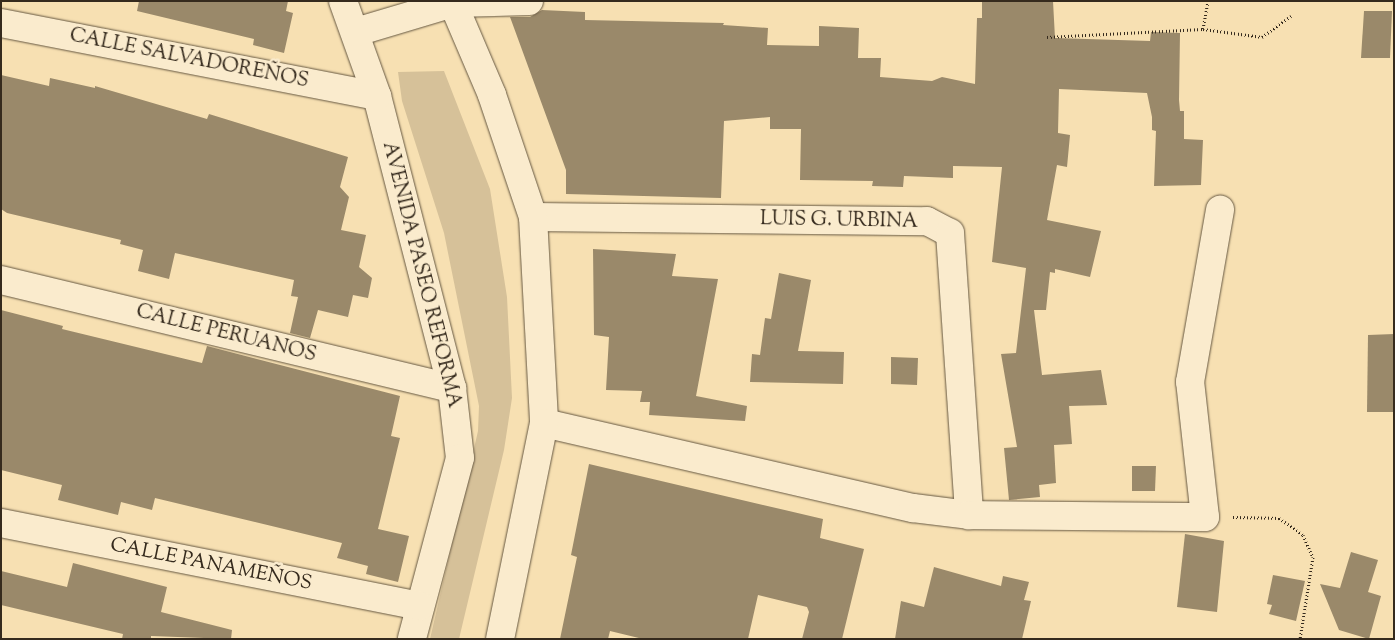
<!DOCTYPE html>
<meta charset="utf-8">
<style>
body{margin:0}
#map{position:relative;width:1395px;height:640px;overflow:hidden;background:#f7e0b2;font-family:"Sorts Mill Goudy",serif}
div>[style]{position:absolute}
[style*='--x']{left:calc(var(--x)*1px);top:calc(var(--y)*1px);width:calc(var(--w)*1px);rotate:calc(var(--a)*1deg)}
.green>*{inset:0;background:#d6c199}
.building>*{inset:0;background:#9a896a}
.path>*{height:3px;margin-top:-1.5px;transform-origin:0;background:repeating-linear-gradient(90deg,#352a1d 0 1px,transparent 0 3.5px)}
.roads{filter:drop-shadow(0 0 1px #665842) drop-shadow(0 0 1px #665842)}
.street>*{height:28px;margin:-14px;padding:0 14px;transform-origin:14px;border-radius:14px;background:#faebcd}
.secondary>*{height:28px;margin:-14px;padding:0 14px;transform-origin:14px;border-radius:14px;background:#faebcd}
span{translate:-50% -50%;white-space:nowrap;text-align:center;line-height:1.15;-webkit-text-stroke:5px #faebcd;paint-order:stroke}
.street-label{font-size:20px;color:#352a1d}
.frame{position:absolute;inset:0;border:2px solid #352a1d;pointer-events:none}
</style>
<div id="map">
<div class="green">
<i style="clip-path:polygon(444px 71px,490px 189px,507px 297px,512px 398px,504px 450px,459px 639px,430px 639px,478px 431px,479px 406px,444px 233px,402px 101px,398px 72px)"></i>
</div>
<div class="building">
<i style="clip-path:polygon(139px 1px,288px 1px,286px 11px,293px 13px,284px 53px,253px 45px,254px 39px,137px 11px)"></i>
<i style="clip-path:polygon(982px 1px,1053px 1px,1055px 38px,1150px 41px,1151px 32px,1180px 33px,1179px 100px,1180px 111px,1184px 111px,1184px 139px,1203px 140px,1201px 185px,1154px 186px,1156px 131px,1152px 130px,1152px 117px,1147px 93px,1059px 89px,1058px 133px,1070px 135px,1067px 167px,1057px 165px,1047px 220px,1101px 231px,1090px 277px,1055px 269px,1055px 273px,1050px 272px,1046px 310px,1034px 310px,1042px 375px,1101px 370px,1107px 405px,1069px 406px,1072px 444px,1054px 445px,1056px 483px,1039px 485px,1040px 497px,1009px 500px,1004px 448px,1017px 447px,1001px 354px,1016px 353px,1026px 268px,992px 262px,1002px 167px,953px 166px,953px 178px,904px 176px,903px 187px,872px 186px,873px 181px,800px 180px,801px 129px,770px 129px,770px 117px,724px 121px,721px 198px,566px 194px,566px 170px,510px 17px,530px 17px,542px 10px,585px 12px,585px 20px,724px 23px,723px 25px,768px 28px,767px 45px,819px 46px,819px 26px,859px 28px,858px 58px,881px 58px,880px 77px,932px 81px,942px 77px,975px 84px,977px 18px,982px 18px)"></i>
<i style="clip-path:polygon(1364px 11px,1392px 11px,1390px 58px,1361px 58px)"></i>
<i style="clip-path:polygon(1px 75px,49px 86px,50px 78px,95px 88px,95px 86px,207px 119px,209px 114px,348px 157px,340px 187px,349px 197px,341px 230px,366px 235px,359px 267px,372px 278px,368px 298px,353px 295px,348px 317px,318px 310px,310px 338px,290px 333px,298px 297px,291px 296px,294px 280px,175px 253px,169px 279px,138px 271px,143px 250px,120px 244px,121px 240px,7px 213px,1px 209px)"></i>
<i style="clip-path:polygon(593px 249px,676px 254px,672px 276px,718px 279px,696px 396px,747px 406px,745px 421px,649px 415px,650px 402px,640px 402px,642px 391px,606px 390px,609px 337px,594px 335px)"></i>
<i style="clip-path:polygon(779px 273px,811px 280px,798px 351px,844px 352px,843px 384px,750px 382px,752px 354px,760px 355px,765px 318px,771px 319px)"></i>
<i style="clip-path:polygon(1px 310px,63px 326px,62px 329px,202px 363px,207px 346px,400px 396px,391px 436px,400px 438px,378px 529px,409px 536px,398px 582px,366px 574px,368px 566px,337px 558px,342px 543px,155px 498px,152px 510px,121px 502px,118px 515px,58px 500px,62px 485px,1px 470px)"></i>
<i style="clip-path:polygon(1394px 334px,1394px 412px,1367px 412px,1368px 335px)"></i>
<i style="clip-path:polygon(891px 357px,918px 358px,917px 385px,891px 384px)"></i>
<i style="clip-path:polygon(589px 464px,823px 519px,820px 538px,864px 549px,842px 639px,802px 639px,809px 612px,807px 607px,758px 595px,748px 639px,643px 639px,610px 631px,608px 639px,560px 639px,577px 557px,571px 555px)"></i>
<i style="clip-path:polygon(1132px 466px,1156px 466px,1155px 491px,1132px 491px)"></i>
<i style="clip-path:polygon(1185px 534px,1224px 541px,1217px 612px,1177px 607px)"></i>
<i style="clip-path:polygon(1351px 552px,1378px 560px,1368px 592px,1381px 596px,1369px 639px,1339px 630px,1320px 584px,1340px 588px)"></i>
<i style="clip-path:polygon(73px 563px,167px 587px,161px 612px,232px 630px,231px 639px,151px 636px,151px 639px,122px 639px,123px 634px,1px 605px,1px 571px,67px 587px)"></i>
<i style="clip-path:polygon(934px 567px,1001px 586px,1003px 576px,1029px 582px,1024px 600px,1031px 601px,1022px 639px,895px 639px,901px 601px,924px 607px)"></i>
<i style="clip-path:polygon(1273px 575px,1305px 581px,1296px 621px,1269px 614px,1272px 605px,1267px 604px)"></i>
</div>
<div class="path">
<i style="--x:1203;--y:29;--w:28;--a:-80"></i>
<i style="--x:1047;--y:37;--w:156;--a:-2.9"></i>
<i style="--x:1203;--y:29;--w:60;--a:7.7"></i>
<i style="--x:1262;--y:37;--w:36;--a:-36"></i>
<i style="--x:1233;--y:517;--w:46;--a:1.2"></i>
<i style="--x:1279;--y:518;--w:29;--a:35"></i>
<i style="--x:1303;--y:535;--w:24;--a:66"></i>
<i style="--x:1313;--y:557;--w:83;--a:99"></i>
</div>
<div class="roads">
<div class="street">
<i style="--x:343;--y:1;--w:101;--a:70.3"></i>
<i style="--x:377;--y:96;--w:301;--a:75.6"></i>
<i style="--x:452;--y:388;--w:70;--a:83.5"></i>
<i style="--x:460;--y:458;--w:187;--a:104.9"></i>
<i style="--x:1;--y:23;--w:383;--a:11"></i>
<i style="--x:356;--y:32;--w:101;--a:-16.6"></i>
<i style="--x:453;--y:3;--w:76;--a:-1.5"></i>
<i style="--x:533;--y:217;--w:394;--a:0.6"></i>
<i style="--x:927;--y:221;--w:26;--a:28"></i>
<i style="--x:950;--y:233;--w:283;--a:86.1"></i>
<i style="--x:1;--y:280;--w:464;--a:13.5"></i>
<i style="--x:544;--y:423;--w:379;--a:13"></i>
<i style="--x:913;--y:508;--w:56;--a:7.1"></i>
<i style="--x:969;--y:515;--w:236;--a:0.5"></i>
<i style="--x:1205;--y:517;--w:136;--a:-96.3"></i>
<i style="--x:1190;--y:382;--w:175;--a:-80.1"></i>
<i style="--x:1;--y:523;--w:427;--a:11.2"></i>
</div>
<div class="secondary">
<i style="--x:452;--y:1;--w:102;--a:66.9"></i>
<i style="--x:492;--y:95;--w:129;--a:71.4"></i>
<i style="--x:533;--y:217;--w:206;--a:86.9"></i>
<i style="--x:544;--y:423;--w:220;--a:101.5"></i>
</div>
</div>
<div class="street-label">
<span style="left:189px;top:59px;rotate:11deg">CALLE SALVADOREÑOS</span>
<span style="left:839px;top:221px;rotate:1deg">LUIS G. URBINA</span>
<span style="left:421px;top:275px;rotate:76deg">AVENIDA PASEO REFORMA</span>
<span style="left:226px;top:334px;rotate:14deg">CALLE PERUANOS</span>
<span style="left:211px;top:565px;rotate:11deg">CALLE PANAMEÑOS</span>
</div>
<div class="frame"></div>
</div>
